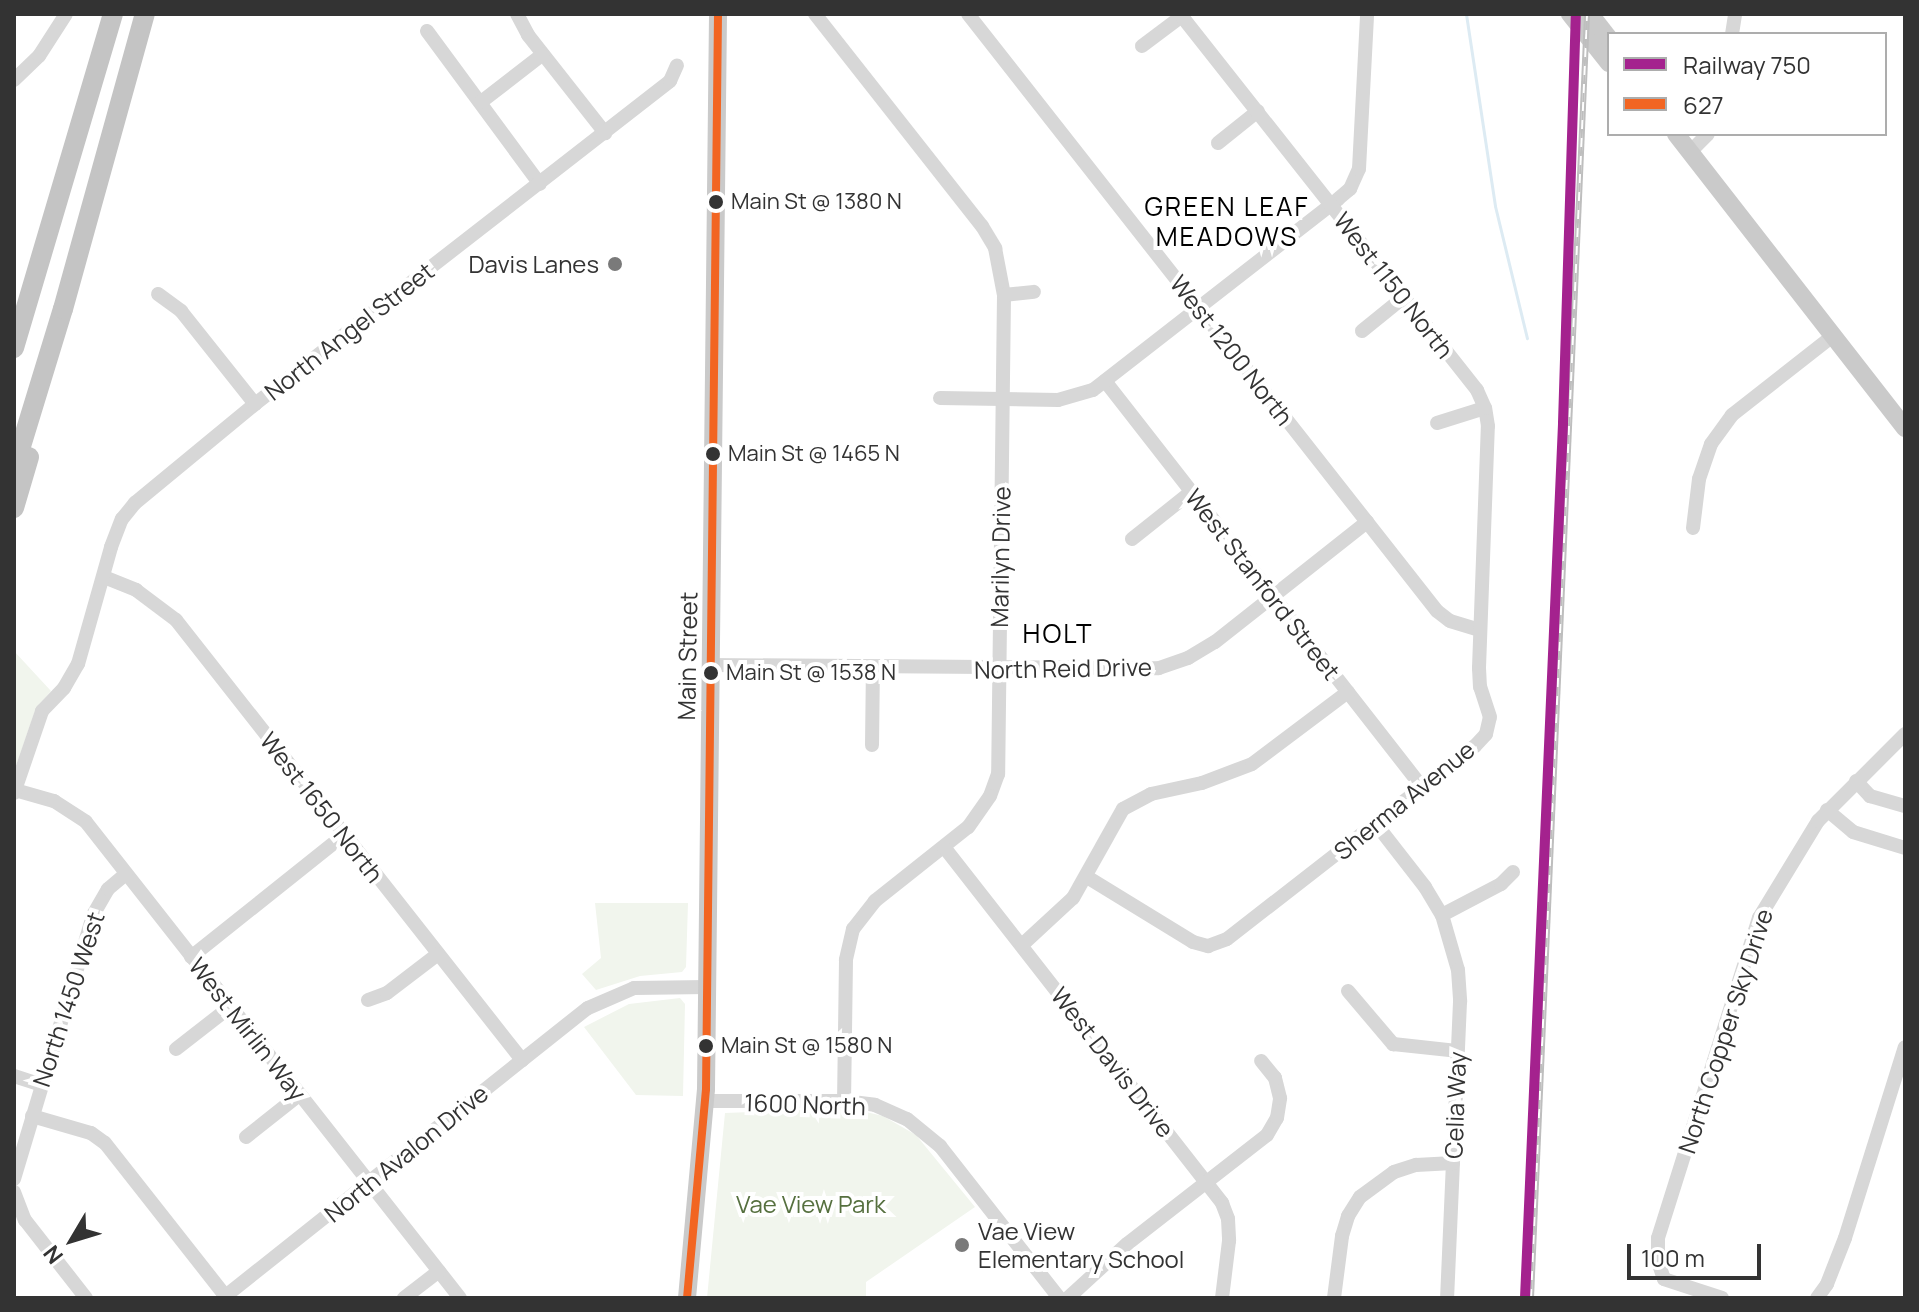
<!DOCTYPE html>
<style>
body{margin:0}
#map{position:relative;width:1919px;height:1312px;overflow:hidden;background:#fff;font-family:Manrope,sans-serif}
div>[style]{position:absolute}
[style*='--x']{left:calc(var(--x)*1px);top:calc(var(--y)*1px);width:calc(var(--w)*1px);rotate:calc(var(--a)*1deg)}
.green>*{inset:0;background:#f1f5ed}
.stream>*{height:3px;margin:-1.5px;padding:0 1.5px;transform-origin:1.5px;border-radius:1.5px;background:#ddebf3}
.minor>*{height:14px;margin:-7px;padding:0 7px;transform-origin:7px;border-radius:7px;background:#d7d7d7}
.major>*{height:18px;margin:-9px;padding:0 9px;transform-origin:9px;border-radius:9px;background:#cacaca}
.highway>*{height:20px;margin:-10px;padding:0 10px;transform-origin:10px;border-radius:10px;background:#c4c4c4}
.rail>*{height:6px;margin-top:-3px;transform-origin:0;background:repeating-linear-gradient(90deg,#fff 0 9px,#bebebe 0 18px);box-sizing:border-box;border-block:2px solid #bebebe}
.bus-1>*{height:8px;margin:-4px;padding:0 4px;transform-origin:4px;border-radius:4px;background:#f26522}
.rail-1>*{height:10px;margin:-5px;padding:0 5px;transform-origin:5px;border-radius:5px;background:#a4228e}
.dots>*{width:22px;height:22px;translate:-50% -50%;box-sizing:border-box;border:4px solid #fff;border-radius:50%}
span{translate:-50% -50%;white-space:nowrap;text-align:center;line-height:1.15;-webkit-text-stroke:8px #fff;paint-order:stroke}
.bus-label{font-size:22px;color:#333}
.left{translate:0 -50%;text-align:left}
.poi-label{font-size:24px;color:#333}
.right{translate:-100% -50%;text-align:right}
.street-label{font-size:24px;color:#333}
.park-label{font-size:24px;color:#56703f}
.neighbourhood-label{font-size:26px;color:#000;letter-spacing:2px}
.frame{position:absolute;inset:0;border:16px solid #333;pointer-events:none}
.legend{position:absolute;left:1607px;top:32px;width:280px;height:104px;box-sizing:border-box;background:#fff;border:2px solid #adadad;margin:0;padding:10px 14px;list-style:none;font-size:24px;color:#333}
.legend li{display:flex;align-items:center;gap:16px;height:40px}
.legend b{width:40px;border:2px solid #adadad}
.north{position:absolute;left:32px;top:1200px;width:80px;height:80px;-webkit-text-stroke:6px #fff;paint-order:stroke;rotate:232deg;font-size:22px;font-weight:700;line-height:32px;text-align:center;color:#333}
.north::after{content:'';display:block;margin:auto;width:28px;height:36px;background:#333;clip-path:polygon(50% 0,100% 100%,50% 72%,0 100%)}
.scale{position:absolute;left:1627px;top:1244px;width:134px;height:36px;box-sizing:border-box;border:4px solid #333;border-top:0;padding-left:10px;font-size:24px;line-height:28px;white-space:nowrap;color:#333;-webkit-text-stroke:6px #fff;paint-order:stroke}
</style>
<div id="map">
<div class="green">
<i style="clip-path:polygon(14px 651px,51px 691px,36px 708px,14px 772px)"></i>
<i style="clip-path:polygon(595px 903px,688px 903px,686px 967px,682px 972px,640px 976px,596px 990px,582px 974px,601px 958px)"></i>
<i style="clip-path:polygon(680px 998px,685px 1004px,683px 1096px,636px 1095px,584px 1027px,629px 1004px)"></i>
<i style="clip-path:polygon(849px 1108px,883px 1116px,916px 1135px,975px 1207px,866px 1282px,866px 1298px,707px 1298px,725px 1113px)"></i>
</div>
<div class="stream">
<i style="--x:1466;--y:14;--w:194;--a:81.4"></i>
<i style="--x:1495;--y:206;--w:136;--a:76.4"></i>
</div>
<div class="minor">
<i style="--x:517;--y:14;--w:24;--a:62"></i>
<i style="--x:528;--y:35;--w:125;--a:51.8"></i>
<i style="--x:815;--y:14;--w:270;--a:51.8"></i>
<i style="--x:982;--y:226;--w:26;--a:59"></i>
<i style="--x:995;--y:248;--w:48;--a:79.2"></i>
<i style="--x:1004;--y:295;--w:479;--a:90.7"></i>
<i style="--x:998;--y:774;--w:23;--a:110"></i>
<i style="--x:990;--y:796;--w:38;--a:125"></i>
<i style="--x:968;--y:827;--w:119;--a:141.5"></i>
<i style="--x:875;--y:901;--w:36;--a:128"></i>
<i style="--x:853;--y:929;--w:32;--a:103"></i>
<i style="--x:846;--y:960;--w:141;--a:90.8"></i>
<i style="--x:968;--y:14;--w:759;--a:51.85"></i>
<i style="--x:1437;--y:611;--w:16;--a:38"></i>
<i style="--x:1450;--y:621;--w:31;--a:17"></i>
<i style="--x:427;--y:31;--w:190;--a:53.6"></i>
<i style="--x:1732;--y:34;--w:20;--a:-81"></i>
<i style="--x:1142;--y:46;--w:50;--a:-36.9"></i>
<i style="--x:14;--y:80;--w:35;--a:-44"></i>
<i style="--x:39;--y:56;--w:50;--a:-57.3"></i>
<i style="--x:481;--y:102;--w:78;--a:-37.7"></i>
<i style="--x:1218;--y:143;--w:51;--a:-38.7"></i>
<i style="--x:1690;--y:152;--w:25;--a:-45"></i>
<i style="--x:158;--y:294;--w:29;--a:36"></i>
<i style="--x:181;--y:311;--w:119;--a:51.5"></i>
<i style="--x:1004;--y:295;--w:30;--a:-6"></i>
<i style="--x:1362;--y:331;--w:54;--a:-39"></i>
<i style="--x:1105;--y:381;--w:515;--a:52.02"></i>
<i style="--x:940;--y:398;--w:118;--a:1"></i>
<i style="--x:1058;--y:400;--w:36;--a:-16"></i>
<i style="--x:1093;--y:390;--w:311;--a:-37.9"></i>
<i style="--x:1338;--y:199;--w:16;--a:-40"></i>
<i style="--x:1350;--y:189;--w:22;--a:-66"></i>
<i style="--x:1359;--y:169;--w:155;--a:-87"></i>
<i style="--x:1437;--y:423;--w:50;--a:-17.4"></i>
<i style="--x:1693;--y:528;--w:49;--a:-83"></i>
<i style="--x:1699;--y:479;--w:37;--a:-71"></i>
<i style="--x:1711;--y:444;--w:36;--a:-54"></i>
<i style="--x:1732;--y:415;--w:130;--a:-38.1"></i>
<i style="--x:1132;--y:539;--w:75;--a:-38.5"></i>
<i style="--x:104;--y:577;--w:35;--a:22"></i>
<i style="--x:136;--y:590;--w:50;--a:36.9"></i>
<i style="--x:176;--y:620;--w:560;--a:51.82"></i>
<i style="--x:710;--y:665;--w:449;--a:0.4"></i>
<i style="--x:1159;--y:668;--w:31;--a:-19"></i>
<i style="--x:1188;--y:658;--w:31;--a:-31"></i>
<i style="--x:1215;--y:642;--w:194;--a:-38.3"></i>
<i style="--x:872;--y:745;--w:78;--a:-89.3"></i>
<i style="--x:1856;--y:781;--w:21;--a:47"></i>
<i style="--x:1870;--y:796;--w:36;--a:16"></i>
<i style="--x:15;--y:790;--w:41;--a:15.8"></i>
<i style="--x:54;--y:801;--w:38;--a:33"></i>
<i style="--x:86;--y:822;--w:605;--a:51.84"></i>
<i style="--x:14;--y:793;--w:87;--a:-71.1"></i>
<i style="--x:42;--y:711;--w:32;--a:-46"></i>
<i style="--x:64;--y:688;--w:28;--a:-60"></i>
<i style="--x:78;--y:664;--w:122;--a:-74.2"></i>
<i style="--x:111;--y:547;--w:30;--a:-69"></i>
<i style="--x:122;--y:519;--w:21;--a:-51"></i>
<i style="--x:135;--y:503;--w:156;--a:-39.5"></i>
<i style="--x:255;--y:404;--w:526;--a:-37.89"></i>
<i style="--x:670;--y:81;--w:17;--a:-66"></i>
<i style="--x:1827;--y:810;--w:34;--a:40"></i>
<i style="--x:1853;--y:832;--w:54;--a:17.1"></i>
<i style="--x:1376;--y:824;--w:80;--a:52.1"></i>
<i style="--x:1425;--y:887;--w:33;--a:59"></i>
<i style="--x:1442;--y:915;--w:57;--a:73.8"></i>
<i style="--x:1458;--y:970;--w:32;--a:86"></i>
<i style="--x:1460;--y:1002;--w:296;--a:92.5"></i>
<i style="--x:944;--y:847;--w:452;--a:52"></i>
<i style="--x:1222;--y:1203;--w:17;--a:69"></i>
<i style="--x:1228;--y:1219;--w:22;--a:87"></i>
<i style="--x:1229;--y:1241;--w:57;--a:97"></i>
<i style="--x:1087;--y:877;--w:124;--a:31.5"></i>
<i style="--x:1193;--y:942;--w:16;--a:15"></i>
<i style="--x:1208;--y:946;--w:20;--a:-20"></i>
<i style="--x:1227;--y:939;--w:314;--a:-37.9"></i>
<i style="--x:1475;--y:746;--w:16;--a:-47"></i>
<i style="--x:1486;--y:734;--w:17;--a:-77"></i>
<i style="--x:1490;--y:717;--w:32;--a:-108"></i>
<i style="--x:1480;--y:687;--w:19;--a:-93"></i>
<i style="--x:1479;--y:668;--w:242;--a:-87.9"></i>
<i style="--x:1488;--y:426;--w:18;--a:-99"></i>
<i style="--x:1485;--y:408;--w:20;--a:-114"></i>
<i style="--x:1477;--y:390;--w:479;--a:-128.3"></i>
<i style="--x:1442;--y:915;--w:67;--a:-27.7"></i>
<i style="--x:1501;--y:884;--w:17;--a:-45"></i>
<i style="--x:1022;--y:945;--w:69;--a:-42.7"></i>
<i style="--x:1073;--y:898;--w:102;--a:-60.7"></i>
<i style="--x:1123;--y:809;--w:32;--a:-28"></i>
<i style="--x:1151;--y:794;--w:52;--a:-12.2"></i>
<i style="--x:1202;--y:783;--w:53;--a:-20.8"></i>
<i style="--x:1252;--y:764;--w:120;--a:-36.9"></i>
<i style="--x:191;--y:957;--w:196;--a:-38.6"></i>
<i style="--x:1348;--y:991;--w:70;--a:49.7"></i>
<i style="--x:1393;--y:1044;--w:64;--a:6.2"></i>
<i style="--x:368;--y:1000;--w:20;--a:-20"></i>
<i style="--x:387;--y:993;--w:64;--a:-37.4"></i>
<i style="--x:176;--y:1049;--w:68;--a:-37.9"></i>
<i style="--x:14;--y:1076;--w:28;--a:18"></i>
<i style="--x:705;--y:1101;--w:139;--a:0"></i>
<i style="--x:844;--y:1101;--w:31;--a:7"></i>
<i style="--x:875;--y:1105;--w:35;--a:24"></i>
<i style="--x:907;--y:1119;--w:43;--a:39.3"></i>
<i style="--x:940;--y:1146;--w:193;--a:51.9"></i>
<i style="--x:32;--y:1116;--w:61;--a:16.1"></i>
<i style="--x:91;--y:1133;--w:17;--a:36"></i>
<i style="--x:105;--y:1143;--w:197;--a:51.8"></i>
<i style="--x:246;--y:1137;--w:68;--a:-38.4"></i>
<i style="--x:14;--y:1179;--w:276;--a:-73.3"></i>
<i style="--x:93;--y:915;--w:30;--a:-60"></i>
<i style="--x:108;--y:889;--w:23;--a:-40"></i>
<i style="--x:14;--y:1192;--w:30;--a:69"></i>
<i style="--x:25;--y:1220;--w:99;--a:52"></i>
<i style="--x:223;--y:1298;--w:466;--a:-38.5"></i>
<i style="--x:588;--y:1008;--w:50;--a:-23.5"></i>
<i style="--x:634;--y:988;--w:73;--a:-0.8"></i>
<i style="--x:404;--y:1298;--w:44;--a:-37.6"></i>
<i style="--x:1068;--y:1298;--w:80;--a:-42.5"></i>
<i style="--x:1127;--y:1244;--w:177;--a:-37.9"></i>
<i style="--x:1267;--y:1135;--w:20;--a:-60"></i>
<i style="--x:1277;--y:1118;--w:20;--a:-81"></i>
<i style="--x:1280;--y:1098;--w:21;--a:-104"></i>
<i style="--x:1275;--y:1078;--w:22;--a:-129"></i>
<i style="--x:1334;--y:1298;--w:63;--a:-82.6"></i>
<i style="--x:1342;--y:1236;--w:21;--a:-73"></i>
<i style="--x:1348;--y:1216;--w:22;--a:-58"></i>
<i style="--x:1360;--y:1197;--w:42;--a:-36.3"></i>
<i style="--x:1394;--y:1172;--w:23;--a:-18"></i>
<i style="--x:1416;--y:1165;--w:37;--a:-3"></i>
<i style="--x:1722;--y:1298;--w:61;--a:-161.9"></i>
<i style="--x:1664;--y:1279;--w:18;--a:-109"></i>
<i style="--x:1658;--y:1262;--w:24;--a:-90"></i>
<i style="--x:1658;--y:1238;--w:336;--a:-72.5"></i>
<i style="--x:1759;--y:918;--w:114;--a:-58.7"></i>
<i style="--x:1818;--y:821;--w:123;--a:-45"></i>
<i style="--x:1817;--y:1298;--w:17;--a:-54"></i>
<i style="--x:1827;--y:1284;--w:49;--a:-68.6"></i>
<i style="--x:1845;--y:1238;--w:200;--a:-72.6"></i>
</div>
<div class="major">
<i style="--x:1570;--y:14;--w:63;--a:51.5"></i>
<i style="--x:1590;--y:14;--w:31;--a:52"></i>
<i style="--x:1676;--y:134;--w:373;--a:52.1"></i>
<i style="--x:687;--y:1298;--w:210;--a:-84.8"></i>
<i style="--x:706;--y:1089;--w:1075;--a:-89.36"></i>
</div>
<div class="highway">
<i style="--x:14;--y:348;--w:348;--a:-73.5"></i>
<i style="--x:14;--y:469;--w:167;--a:-73"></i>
<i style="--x:63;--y:309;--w:306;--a:-74.5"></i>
<i style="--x:14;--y:508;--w:53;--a:-73.6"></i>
</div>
<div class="rail">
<i style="--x:1531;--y:1298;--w:1285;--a:-87.5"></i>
</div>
<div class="bus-1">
<i style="--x:687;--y:1298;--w:210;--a:-84.8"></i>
<i style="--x:706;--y:1089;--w:1075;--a:-89.36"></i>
</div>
<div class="rail-1">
<i style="--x:1525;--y:1298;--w:876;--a:-87.51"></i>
<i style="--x:1563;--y:423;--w:409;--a:-88.2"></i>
</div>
<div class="dots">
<i style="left:716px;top:202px;background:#333"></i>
<i style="left:615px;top:264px;background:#7a7a7a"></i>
<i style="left:713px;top:454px;background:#333"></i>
<i style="left:711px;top:673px;background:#333"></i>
<i style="left:706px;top:1046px;background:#333"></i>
<i style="left:962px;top:1245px;background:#7a7a7a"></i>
</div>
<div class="bus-label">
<span class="left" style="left:731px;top:202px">Main St @ 1380 N</span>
<span class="left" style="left:728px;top:454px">Main St @ 1465 N</span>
<span class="left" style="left:726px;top:673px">Main St @ 1538 N</span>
<span class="left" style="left:721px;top:1046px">Main St @ 1580 N</span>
</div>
<div class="poi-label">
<span class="right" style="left:599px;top:264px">Davis Lanes</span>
<span class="left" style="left:978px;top:1245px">Vae View<br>Elementary School</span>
</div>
<div class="street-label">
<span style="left:1394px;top:285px;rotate:52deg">West 1150 North</span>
<span style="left:349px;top:331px;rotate:-38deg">North Angel Street</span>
<span style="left:1232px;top:350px;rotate:52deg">West 1200 North</span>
<span style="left:1000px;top:557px;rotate:-89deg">Marilyn Drive</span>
<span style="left:1263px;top:584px;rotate:52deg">West Stanford Street</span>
<span style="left:687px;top:656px;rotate:-89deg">Main Street</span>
<span style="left:1063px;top:668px;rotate:-1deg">North Reid Drive</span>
<span style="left:1404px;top:800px;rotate:-39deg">Sherma Avenue</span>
<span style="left:322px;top:807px;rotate:52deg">West 1650 North</span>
<span style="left:68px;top:999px;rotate:-72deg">North 1450 West</span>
<span style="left:248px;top:1029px;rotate:52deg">West Mirlin Way</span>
<span style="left:1725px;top:1031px;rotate:-72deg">North Copper Sky Drive</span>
<span style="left:1113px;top:1062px;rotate:52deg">West Davis Drive</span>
<span style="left:805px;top:1104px;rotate:2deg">1600 North</span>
<span style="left:1455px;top:1105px;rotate:-88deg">Celia Way</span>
<span style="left:406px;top:1153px;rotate:-39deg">North Avalon Drive</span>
</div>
<div class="park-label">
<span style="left:811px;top:1204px">Vae View Park</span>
</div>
<div class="neighbourhood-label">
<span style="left:1227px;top:222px">GREEN LEAF<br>MEADOWS</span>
<span style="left:1058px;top:634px">HOLT</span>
</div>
<div class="frame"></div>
<ul class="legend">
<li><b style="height:10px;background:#a4228e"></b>Railway 750</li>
<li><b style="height:10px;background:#f26522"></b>627</li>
</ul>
<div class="north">N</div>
<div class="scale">100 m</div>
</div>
